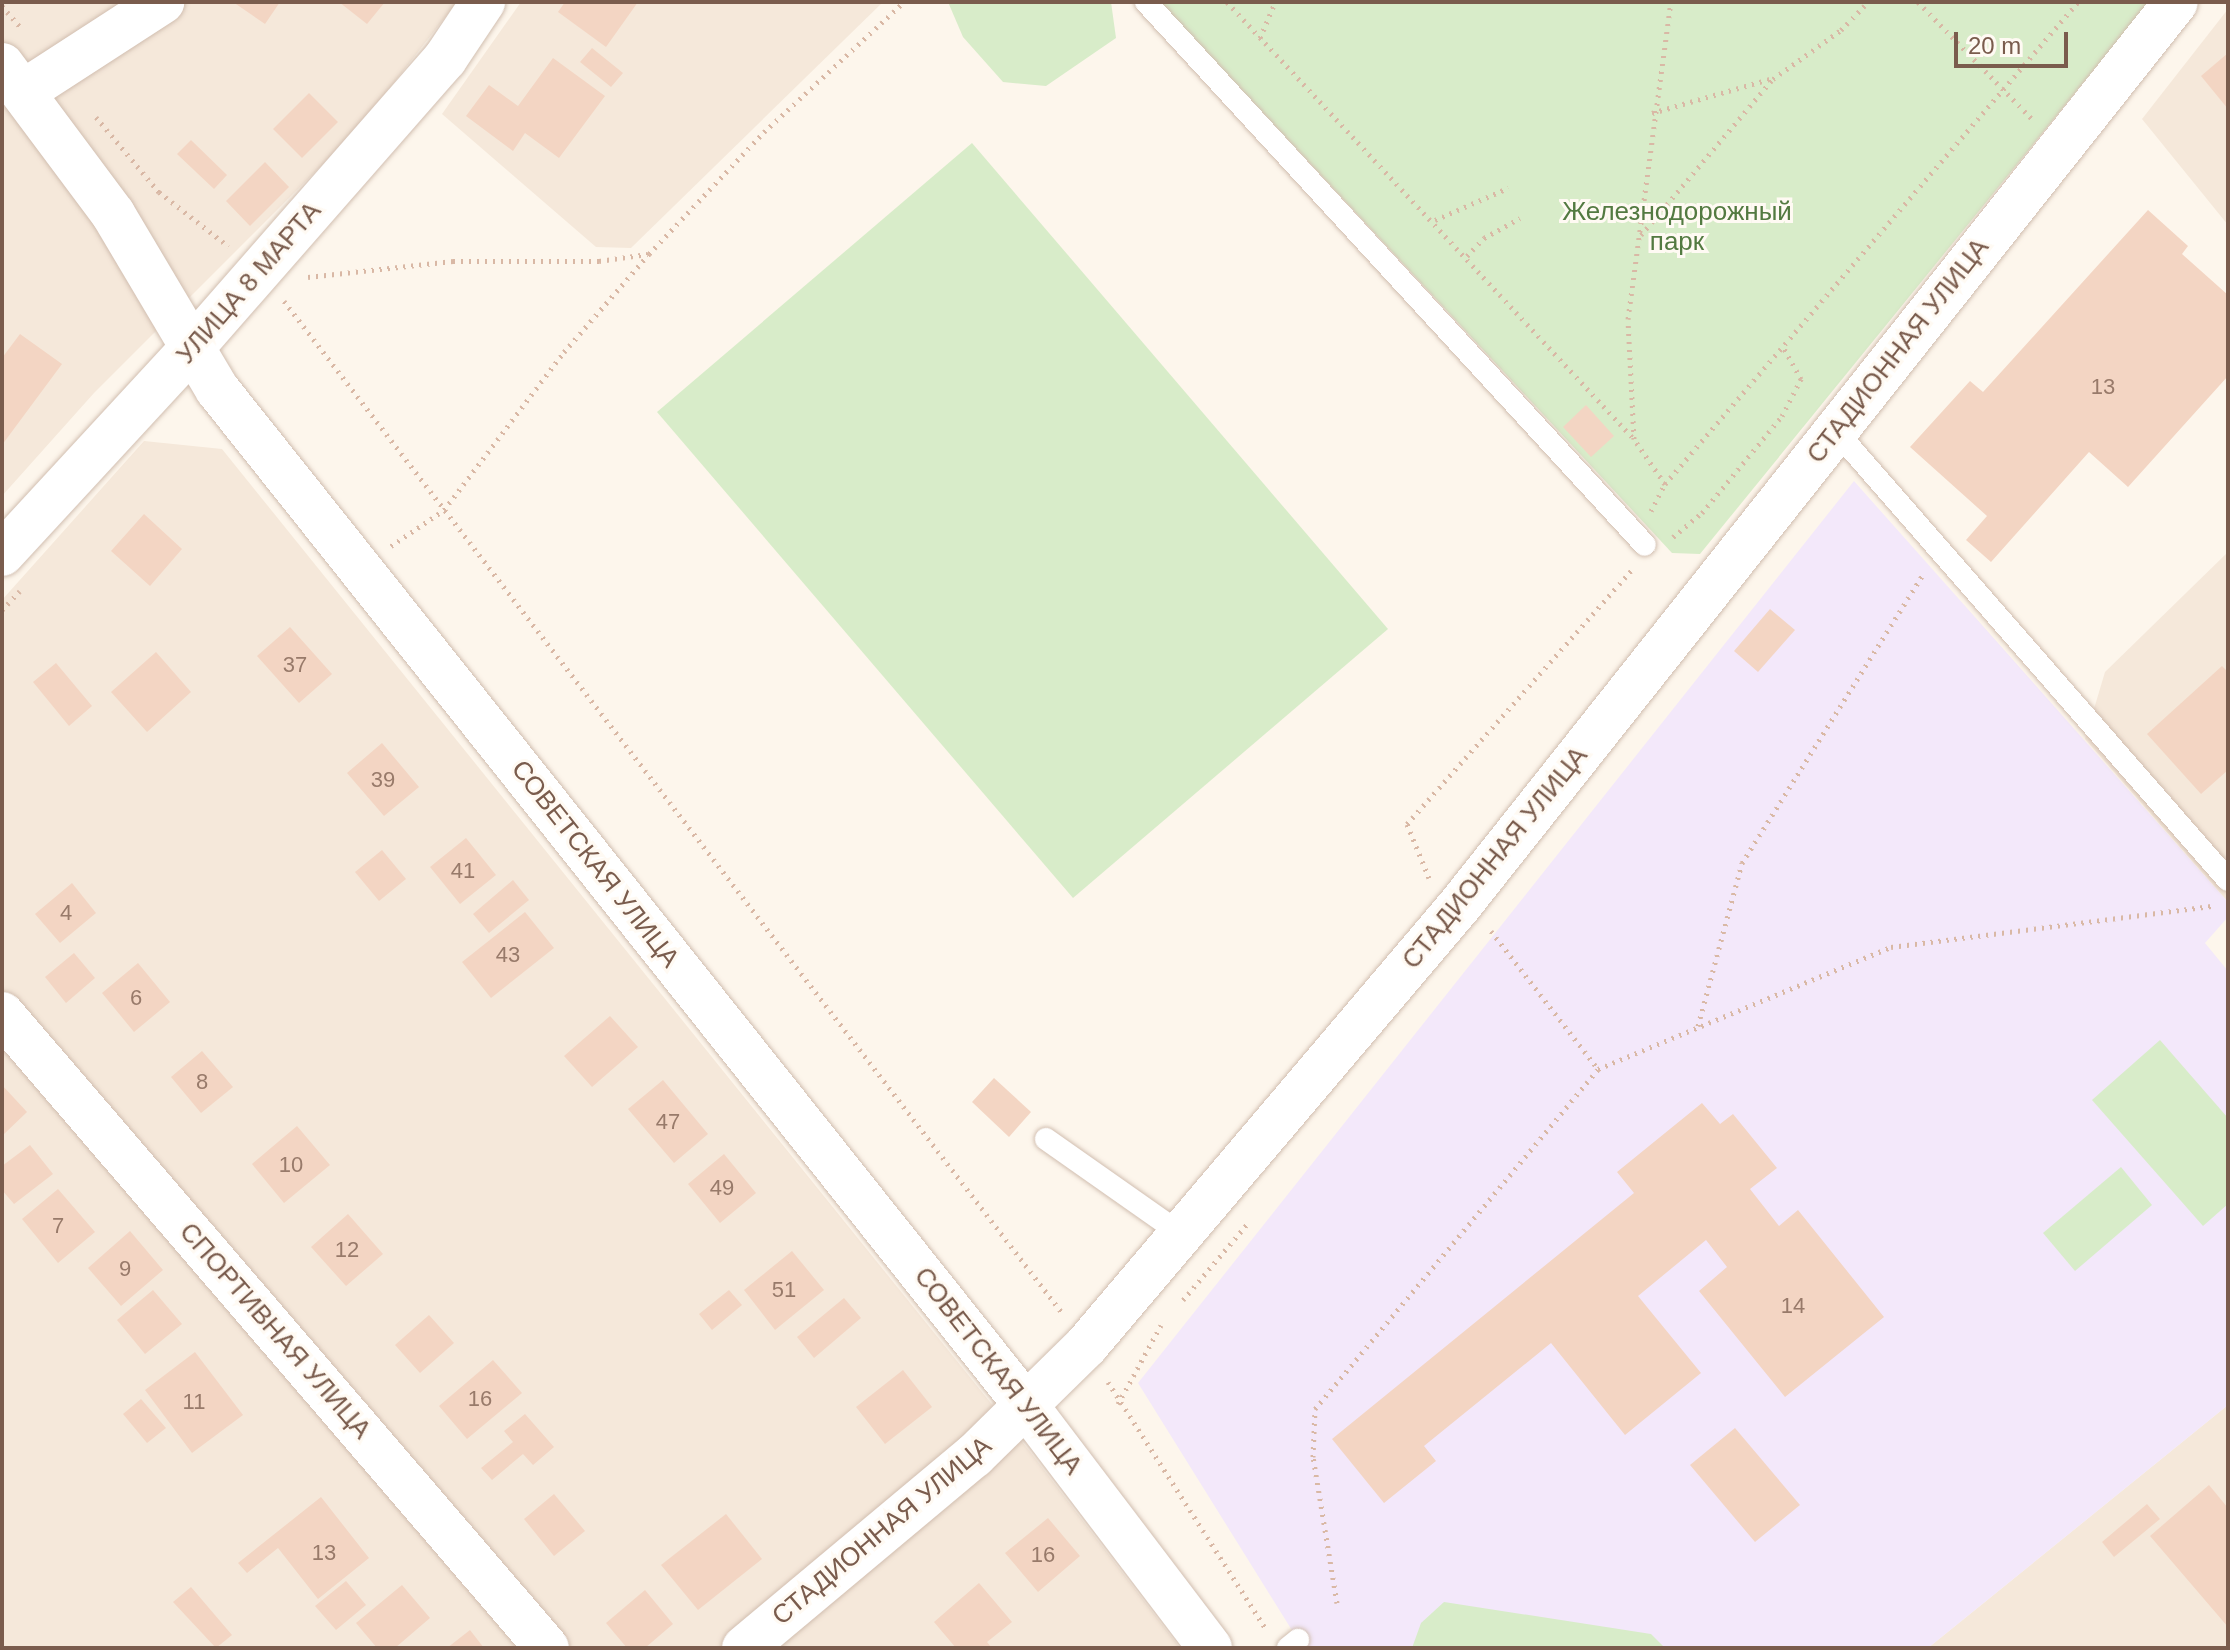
<!DOCTYPE html>
<meta charset="utf-8">
<style>
body{margin:0}
#map{position:relative;width:2230px;height:1650px;overflow:hidden;background:#fdf6ec;font-family:Arial,sans-serif}
div>[style]{position:absolute}
[style*='--x']{left:calc(var(--x)*1px);top:calc(var(--y)*1px);width:calc(var(--w)*1px);rotate:calc(var(--a)*1deg)}
.residential>*{inset:0;background:#f5e8da}
.education>*{inset:0;background:#f3e8fa}
.green>*{inset:0;background:#d8ecc9}
.building>*{inset:0;background:#f3d5c3}
.path>*{height:5px;margin-top:-2.5px;transform-origin:0;background:repeating-linear-gradient(90deg,#d9b8a5 0 2px,transparent 0 8px)}
.roads{filter:drop-shadow(0 0 2px #d1beb0) drop-shadow(0 0 2px #d1beb0)}
.lane>*{height:22px;margin:-11px;padding:0 11px;transform-origin:11px;border-radius:11px;background:#fff}
.street>*{height:44px;margin:-22px;padding:0 22px;transform-origin:22px;border-radius:22px;background:#fff}
.secondary>*{height:44px;margin:-22px;padding:0 22px;transform-origin:22px;border-radius:22px;background:#fff}
span{translate:-50% -50%;white-space:nowrap;text-align:center;line-height:1.15;-webkit-text-stroke:6px #fffaf3;paint-order:stroke}
.number-label{font-size:22px;color:#987a6a}
.number-label span{-webkit-text-stroke-width:0}
.park-label{font-size:26px;color:#537a41}
.street-label{font-size:26px;color:#7a5c4d}
.frame{position:absolute;inset:0;border:4px solid #7a5c4d;pointer-events:none}
.scale{position:absolute;left:1954px;top:32px;width:114px;height:36px;box-sizing:border-box;border:4px solid #7a5c4d;border-top:0;padding-left:10px;font-size:24px;line-height:28px;white-space:nowrap;color:#7a5c4d;-webkit-text-stroke:6px #fffaf3;paint-order:stroke}
</style>
<div id="map">
<div class="residential">
<i style="clip-path:polygon(2px 2px,457px 2px,356px 131px,94px 393px,2px 496px)"></i>
<i style="clip-path:polygon(521px 2px,883px 2px,631px 248px,596px 247px,442px 114px)"></i>
<i style="clip-path:polygon(2228px 9px,2228px 225px,2142px 119px)"></i>
<i style="clip-path:polygon(144px 441px,222px 449px,1031px 1453px,1180px 1648px,2px 1648px,2px 600px)"></i>
<i style="clip-path:polygon(2228px 552px,2228px 902px,2085px 739px,2105px 672px)"></i>
<i style="clip-path:polygon(2228px 1405px,2228px 1648px,1928px 1648px)"></i>
</div>
<div class="education">
<i style="clip-path:polygon(1854px 481px,2228px 902px,2228px 917px,2205px 943px,2228px 971px,2228px 1405px,1928px 1648px,1303px 1648px,1138px 1383px)"></i>
</div>
<div class="green">
<i style="clip-path:polygon(948px 2px,1111px 2px,1116px 38px,1046px 86px,1003px 82px,963px 37px)"></i>
<i style="clip-path:polygon(1160px 2px,2149px 2px,1700px 554px,1672px 553px)"></i>
<i style="clip-path:polygon(972px 143px,1388px 629px,1073px 898px,657px 412px)"></i>
<i style="clip-path:polygon(2160px 1040px,2228px 1118px,2228px 1204px,2203px 1226px,2092px 1100px)"></i>
<i style="clip-path:polygon(2121px 1167px,2152px 1205px,2075px 1271px,2043px 1233px)"></i>
<i style="clip-path:polygon(1444px 1602px,1651px 1634px,1665px 1648px,1412px 1648px,1421px 1623px)"></i>
</div>
<div class="building">
<i style="clip-path:polygon(233px 2px,280px 2px,265px 24px)"></i>
<i style="clip-path:polygon(339px 2px,385px 2px,367px 24px)"></i>
<i style="clip-path:polygon(565px 2px,638px 2px,606px 47px,558px 12px)"></i>
<i style="clip-path:polygon(592px 48px,623px 73px,611px 87px,580px 62px)"></i>
<i style="clip-path:polygon(2228px 53px,2228px 109px,2201px 76px)"></i>
<i style="clip-path:polygon(553px 58px,605px 96px,559px 158px,525px 133px,513px 151px,466px 116px,489px 85px,518px 106px)"></i>
<i style="clip-path:polygon(309px 93px,338px 122px,302px 158px,273px 129px)"></i>
<i style="clip-path:polygon(191px 140px,227px 175px,214px 189px,177px 154px)"></i>
<i style="clip-path:polygon(265px 162px,289px 187px,250px 226px,226px 201px)"></i>
<i style="clip-path:polygon(2148px 210px,2188px 246px,2182px 254px,2228px 295px,2228px 376px,2128px 487px,2089px 452px,1991px 562px,1966px 540px,1987px 516px,1910px 447px,1970px 381px,1983px 392px)"></i>
<i style="clip-path:polygon(20px 334px,62px 364px,2px 445px,2px 358px)"></i>
<i style="clip-path:polygon(1586px 405px,1614px 436px,1591px 457px,1563px 427px)"></i>
<i style="clip-path:polygon(144px 514px,182px 549px,150px 586px,111px 551px)"></i>
<i style="clip-path:polygon(1770px 609px,1795px 630px,1758px 672px,1734px 651px)"></i>
<i style="clip-path:polygon(290px 627px,332px 674px,299px 703px,257px 656px)"></i>
<i style="clip-path:polygon(156px 652px,191px 692px,147px 732px,111px 692px)"></i>
<i style="clip-path:polygon(56px 663px,92px 706px,69px 726px,33px 682px)"></i>
<i style="clip-path:polygon(2222px 666px,2228px 672px,2228px 770px,2201px 794px,2147px 734px)"></i>
<i style="clip-path:polygon(382px 743px,419px 787px,384px 816px,347px 773px)"></i>
<i style="clip-path:polygon(466px 838px,496px 875px,460px 904px,430px 867px)"></i>
<i style="clip-path:polygon(382px 850px,406px 879px,379px 901px,355px 872px)"></i>
<i style="clip-path:polygon(513px 880px,529px 900px,489px 933px,473px 914px)"></i>
<i style="clip-path:polygon(72px 883px,96px 913px,60px 943px,35px 914px)"></i>
<i style="clip-path:polygon(525px 912px,554px 948px,491px 998px,462px 962px)"></i>
<i style="clip-path:polygon(74px 953px,95px 978px,66px 1003px,45px 977px)"></i>
<i style="clip-path:polygon(138px 963px,170px 1002px,134px 1032px,102px 993px)"></i>
<i style="clip-path:polygon(610px 1016px,638px 1047px,592px 1087px,564px 1056px)"></i>
<i style="clip-path:polygon(202px 1051px,233px 1087px,201px 1113px,171px 1077px)"></i>
<i style="clip-path:polygon(994px 1078px,1031px 1112px,1009px 1137px,972px 1102px)"></i>
<i style="clip-path:polygon(663px 1080px,708px 1134px,674px 1163px,628px 1109px)"></i>
<i style="clip-path:polygon(2px 1085px,27px 1112px,2px 1136px)"></i>
<i style="clip-path:polygon(1702px 1103px,1720px 1124px,1733px 1114px,1777px 1168px,1750px 1189px,1779px 1226px,1798px 1210px,1884px 1317px,1785px 1397px,1699px 1291px,1727px 1267px,1706px 1240px,1638px 1296px,1701px 1373px,1625px 1435px,1551px 1343px,1424px 1446px,1436px 1461px,1384px 1503px,1332px 1439px,1634px 1193px,1617px 1172px)"></i>
<i style="clip-path:polygon(297px 1126px,330px 1165px,284px 1203px,252px 1164px)"></i>
<i style="clip-path:polygon(30px 1145px,53px 1174px,14px 1204px,2px 1190px,2px 1166px)"></i>
<i style="clip-path:polygon(724px 1154px,756px 1193px,720px 1223px,688px 1184px)"></i>
<i style="clip-path:polygon(58px 1189px,95px 1232px,58px 1263px,22px 1219px)"></i>
<i style="clip-path:polygon(348px 1214px,383px 1254px,346px 1286px,311px 1247px)"></i>
<i style="clip-path:polygon(130px 1231px,163px 1270px,121px 1306px,88px 1268px)"></i>
<i style="clip-path:polygon(792px 1251px,824px 1290px,775px 1330px,744px 1290px)"></i>
<i style="clip-path:polygon(153px 1290px,182px 1324px,145px 1354px,117px 1320px)"></i>
<i style="clip-path:polygon(729px 1290px,742px 1305px,712px 1330px,699px 1314px)"></i>
<i style="clip-path:polygon(844px 1298px,861px 1318px,814px 1358px,797px 1337px)"></i>
<i style="clip-path:polygon(429px 1315px,454px 1343px,420px 1373px,395px 1345px)"></i>
<i style="clip-path:polygon(195px 1352px,243px 1415px,192px 1453px,145px 1390px)"></i>
<i style="clip-path:polygon(493px 1360px,522px 1393px,467px 1439px,439px 1406px)"></i>
<i style="clip-path:polygon(903px 1370px,932px 1407px,885px 1444px,856px 1407px)"></i>
<i style="clip-path:polygon(141px 1399px,166px 1428px,147px 1443px,123px 1414px)"></i>
<i style="clip-path:polygon(525px 1414px,554px 1447px,533px 1465px,523px 1454px,492px 1480px,481px 1468px,513px 1442px,504px 1431px)"></i>
<i style="clip-path:polygon(1735px 1428px,1800px 1505px,1755px 1542px,1690px 1465px)"></i>
<i style="clip-path:polygon(2209px 1485px,2228px 1508px,2228px 1627px,2150px 1536px)"></i>
<i style="clip-path:polygon(554px 1494px,585px 1531px,554px 1556px,524px 1519px)"></i>
<i style="clip-path:polygon(321px 1497px,369px 1558px,318px 1599px,278px 1548px,247px 1573px,238px 1563px)"></i>
<i style="clip-path:polygon(2147px 1504px,2160px 1519px,2114px 1557px,2102px 1542px)"></i>
<i style="clip-path:polygon(726px 1514px,762px 1559px,698px 1610px,661px 1565px)"></i>
<i style="clip-path:polygon(1048px 1518px,1080px 1556px,1038px 1592px,1005px 1553px)"></i>
<i style="clip-path:polygon(346px 1581px,366px 1605px,336px 1630px,315px 1606px)"></i>
<i style="clip-path:polygon(979px 1583px,1012px 1622px,987px 1642px,992px 1648px,956px 1648px,934px 1622px)"></i>
<i style="clip-path:polygon(402px 1585px,430px 1618px,395px 1648px,377px 1648px,356px 1623px)"></i>
<i style="clip-path:polygon(191px 1587px,232px 1635px,216px 1648px,173px 1602px)"></i>
<i style="clip-path:polygon(645px 1590px,673px 1624px,645px 1648px,627px 1648px,606px 1623px)"></i>
<i style="clip-path:polygon(470px 1630px,484px 1648px,447px 1648px)"></i>
</div>
<div class="path">
<i style="--x:1227;--y:2;--w:597;--a:47.04"></i>
<i style="--x:1918;--y:2;--w:163;--a:45.7"></i>
<i style="--x:2;--y:6;--w:28;--a:49"></i>
<i style="--x:1260;--y:38;--w:39;--a:-67"></i>
<i style="--x:1652;--y:113;--w:123;--a:-16.1"></i>
<i style="--x:96;--y:117;--w:98;--a:50"></i>
<i style="--x:159;--y:192;--w:88;--a:38"></i>
<i style="--x:1435;--y:220;--w:80;--a:-23.7"></i>
<i style="--x:1641;--y:235;--w:204;--a:-49.8"></i>
<i style="--x:1773;--y:79;--w:84;--a:-35.8"></i>
<i style="--x:1841;--y:30;--w:39;--a:-46"></i>
<i style="--x:1467;--y:256;--w:25;--a:-47"></i>
<i style="--x:1484;--y:238;--w:41;--a:-29.1"></i>
<i style="--x:308;--y:277;--w:146;--a:-6.3"></i>
<i style="--x:453;--y:261;--w:146;--a:0"></i>
<i style="--x:599;--y:261;--w:49;--a:-8.1"></i>
<i style="--x:284;--y:301;--w:1278;--a:52.44"></i>
<i style="--x:1665;--y:484;--w:55;--a:-124.6"></i>
<i style="--x:1634;--y:439;--w:120;--a:-92.9"></i>
<i style="--x:1628;--y:319;--w:320;--a:-82.3"></i>
<i style="--x:1651;--y:511;--w:30;--a:-63"></i>
<i style="--x:1665;--y:484;--w:635;--a:-49.41"></i>
<i style="--x:1673;--y:537;--w:38;--a:-40"></i>
<i style="--x:1702;--y:513;--w:126;--a:-50.5"></i>
<i style="--x:1782;--y:416;--w:42;--a:-62.8"></i>
<i style="--x:1801;--y:379;--w:37;--a:-119"></i>
<i style="--x:391;--y:546;--w:64;--a:-34.2"></i>
<i style="--x:444;--y:510;--w:198;--a:-52.8"></i>
<i style="--x:564;--y:352;--w:130;--a:-49.1"></i>
<i style="--x:649;--y:254;--w:168;--a:-46.7"></i>
<i style="--x:764;--y:132;--w:191;--a:-42.9"></i>
<i style="--x:2;--y:610;--w:26;--a:-47"></i>
<i style="--x:1429;--y:878;--w:58;--a:-112.2"></i>
<i style="--x:1407;--y:824;--w:341;--a:-48.5"></i>
<i style="--x:1491;--y:931;--w:175;--a:52.2"></i>
<i style="--x:1698;--y:1026;--w:169;--a:-74.9"></i>
<i style="--x:1742;--y:863;--w:341;--a:-57.9"></i>
<i style="--x:1183;--y:1300;--w:102;--a:-49.8"></i>
<i style="--x:1108;--y:1382;--w:293;--a:57.4"></i>
<i style="--x:1118;--y:1404;--w:90;--a:-61.4"></i>
<i style="--x:1337;--y:1603;--w:148;--a:-99.3"></i>
<i style="--x:1313;--y:1457;--w:48;--a:-87.6"></i>
<i style="--x:1315;--y:1409;--w:442;--a:-50.2"></i>
<i style="--x:1598;--y:1069;--w:317;--a:-22.6"></i>
<i style="--x:1891;--y:947;--w:323;--a:-7.3"></i>
</div>
<div class="roads">
<div class="lane">
<i style="--x:1146;--y:2;--w:737;--a:47.42"></i>
<i style="--x:1835;--y:430;--w:597;--a:48.87"></i>
<i style="--x:1046;--y:1139;--w:165;--a:35.1"></i>
<i style="--x:1288;--y:1648;--w:13;--a:-39"></i>
</div>
<div class="street">
<i style="--x:23;--y:92;--w:166;--a:-32.9"></i>
<i style="--x:2;--y:1014;--w:836;--a:49.32"></i>
<i style="--x:744;--y:1648;--w:300;--a:-39.9"></i>
<i style="--x:974;--y:1456;--w:157;--a:-44.5"></i>
<i style="--x:1086;--y:1346;--w:578;--a:-49.7"></i>
<i style="--x:1460;--y:905;--w:1152;--a:-51.59"></i>
</div>
<div class="secondary">
<i style="--x:2;--y:65;--w:186;--a:53.3"></i>
<i style="--x:113;--y:214;--w:204;--a:59.3"></i>
<i style="--x:217;--y:389;--w:1297;--a:51.48"></i>
<i style="--x:1025;--y:1404;--w:306;--a:52.8"></i>
<i style="--x:2;--y:554;--w:279;--a:-47.3"></i>
<i style="--x:191;--y:349;--w:386;--a:-48.8"></i>
<i style="--x:445;--y:59;--w:69;--a:-56.3"></i>
</div>
</div>
<div class="number-label">
<span style="left:2103px;top:387px">13</span>
<span style="left:295px;top:665px">37</span>
<span style="left:383px;top:780px">39</span>
<span style="left:463px;top:871px">41</span>
<span style="left:66px;top:913px">4</span>
<span style="left:508px;top:955px">43</span>
<span style="left:136px;top:998px">6</span>
<span style="left:202px;top:1082px">8</span>
<span style="left:668px;top:1122px">47</span>
<span style="left:291px;top:1165px">10</span>
<span style="left:722px;top:1188px">49</span>
<span style="left:58px;top:1226px">7</span>
<span style="left:347px;top:1250px">12</span>
<span style="left:125px;top:1269px">9</span>
<span style="left:784px;top:1290px">51</span>
<span style="left:1793px;top:1306px">14</span>
<span style="left:480px;top:1399px">16</span>
<span style="left:194px;top:1402px">11</span>
<span style="left:324px;top:1553px">13</span>
<span style="left:1043px;top:1555px">16</span>
</div>
<div class="park-label">
<span style="left:1677px;top:227px">Железнодорожный<br>парк</span>
</div>
<div class="street-label">
<span style="left:249px;top:283px;rotate:-49deg">УЛИЦА 8 МАРТА</span>
<span style="left:1898px;top:351px;rotate:-52deg">СТАДИОННАЯ УЛИЦА</span>
<span style="left:1495px;top:858px;rotate:-51deg">СТАДИОННАЯ УЛИЦА</span>
<span style="left:595px;top:864px;rotate:52deg">СОВЕТСКАЯ УЛИЦА</span>
<span style="left:275px;top:1331px;rotate:49deg">СПОРТИВНАЯ УЛИЦА</span>
<span style="left:998px;top:1371px;rotate:52deg">СОВЕТСКАЯ УЛИЦА</span>
<span style="left:882px;top:1531px;rotate:-40deg">СТАДИОННАЯ УЛИЦА</span>
</div>
<div class="frame"></div>
<div class="scale">20 m</div>
</div>
